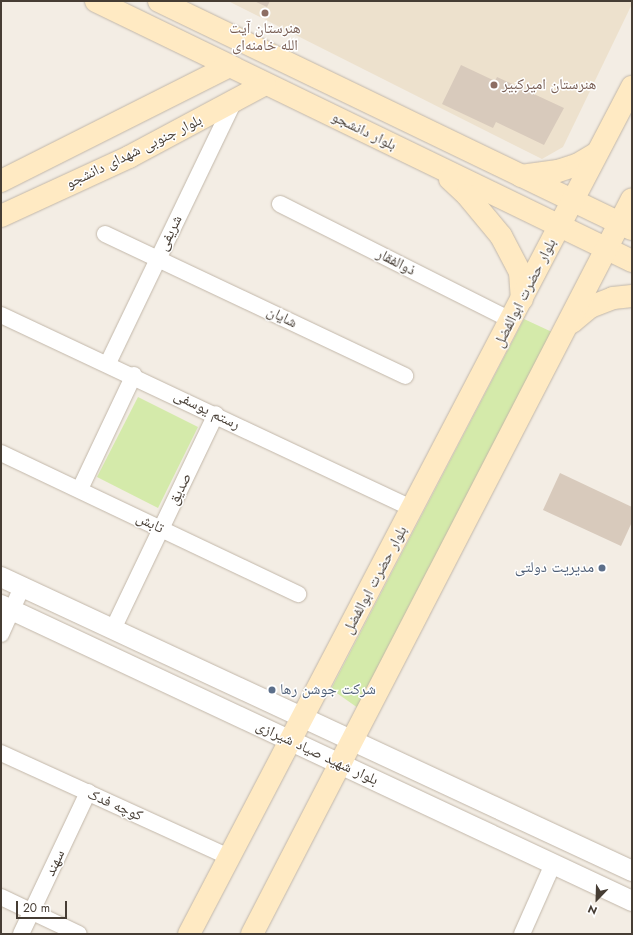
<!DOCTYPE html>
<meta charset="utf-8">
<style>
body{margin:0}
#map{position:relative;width:633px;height:935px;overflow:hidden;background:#f3ede4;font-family:Jost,"Noto Naskh Arabic",sans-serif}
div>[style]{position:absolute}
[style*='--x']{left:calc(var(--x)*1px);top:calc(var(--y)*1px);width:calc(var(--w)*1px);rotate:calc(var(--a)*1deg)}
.education>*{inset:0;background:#ede1cd}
.green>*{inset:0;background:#d4eaaa}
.building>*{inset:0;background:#d8cabc}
.roads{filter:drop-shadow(0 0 1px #c2b7a9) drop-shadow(0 0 1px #c2b7a9)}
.minor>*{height:16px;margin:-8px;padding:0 8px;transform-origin:8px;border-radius:8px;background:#fff}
.tertiary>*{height:20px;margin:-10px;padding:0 10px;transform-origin:10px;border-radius:10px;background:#fff}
.secondary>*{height:22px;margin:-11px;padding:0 11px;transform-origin:11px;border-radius:11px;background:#ffeac3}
.dots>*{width:11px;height:11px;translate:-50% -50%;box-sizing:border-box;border:2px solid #fff;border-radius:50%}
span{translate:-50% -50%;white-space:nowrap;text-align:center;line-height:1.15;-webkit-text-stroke:3px #fff;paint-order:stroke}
.education-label{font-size:15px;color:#785e54}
.left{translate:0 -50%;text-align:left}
.street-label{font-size:15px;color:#463d34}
.service-label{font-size:15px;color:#4e5e75}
.right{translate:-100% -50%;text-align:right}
.frame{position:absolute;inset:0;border:2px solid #463d34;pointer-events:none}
.north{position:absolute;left:577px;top:879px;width:40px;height:40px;-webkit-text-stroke:3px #fff;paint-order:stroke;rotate:203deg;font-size:11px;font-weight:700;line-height:16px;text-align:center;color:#463d34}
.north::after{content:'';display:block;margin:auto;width:14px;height:18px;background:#463d34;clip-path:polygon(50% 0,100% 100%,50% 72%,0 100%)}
.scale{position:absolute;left:16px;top:901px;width:51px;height:18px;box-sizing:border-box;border:2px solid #463d34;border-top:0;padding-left:5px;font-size:12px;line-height:14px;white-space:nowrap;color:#463d34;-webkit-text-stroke:3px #fff;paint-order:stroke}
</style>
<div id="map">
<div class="education">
<i style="clip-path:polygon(228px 1px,632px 1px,632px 4px,563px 147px,542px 159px)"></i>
</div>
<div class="green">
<i style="clip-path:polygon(524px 319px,552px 332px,358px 708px,331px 689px)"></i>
<i style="clip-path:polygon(138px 397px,198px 427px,158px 508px,97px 477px)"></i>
</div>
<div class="building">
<i style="clip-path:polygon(254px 1px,270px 1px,267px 7px)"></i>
<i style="clip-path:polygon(461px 65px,495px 81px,497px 77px,564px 108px,544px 145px,496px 122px,493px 128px,442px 104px)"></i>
<i style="clip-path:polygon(560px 473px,632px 507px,632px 522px,621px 546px,543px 510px)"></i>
</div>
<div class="roads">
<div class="minor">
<i style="--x:280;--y:204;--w:258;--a:26.7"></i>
<i style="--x:105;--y:234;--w:332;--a:25.3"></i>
<i style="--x:1;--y:315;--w:454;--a:25.2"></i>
<i style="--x:108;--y:363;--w:288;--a:-64.3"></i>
<i style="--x:1;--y:453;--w:329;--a:25.4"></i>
<i style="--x:80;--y:489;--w:126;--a:-64.7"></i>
<i style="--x:113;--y:629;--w:238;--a:-64.4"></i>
<i style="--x:1;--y:634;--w:51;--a:-65.9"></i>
<i style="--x:1;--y:753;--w:251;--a:24.5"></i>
<i style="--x:1;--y:897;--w:86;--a:25.4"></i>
<i style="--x:21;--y:934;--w:157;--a:-64.7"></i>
<i style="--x:522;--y:934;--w:77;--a:-66.1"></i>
</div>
<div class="tertiary">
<i style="--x:1;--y:577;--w:696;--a:24.98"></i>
<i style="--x:1;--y:605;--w:697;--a:25.13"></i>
</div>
<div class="secondary">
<i style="--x:96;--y:1;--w:596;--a:25.88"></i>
<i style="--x:159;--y:1;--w:525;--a:25.74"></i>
<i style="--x:521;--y:176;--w:37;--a:-8"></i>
<i style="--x:558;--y:171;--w:20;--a:-18"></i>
<i style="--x:577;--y:165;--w:23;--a:-31"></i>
<i style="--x:450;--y:179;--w:23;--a:43"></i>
<i style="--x:467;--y:195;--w:53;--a:50.3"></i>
<i style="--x:501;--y:236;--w:41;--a:62.2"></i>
<i style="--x:520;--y:272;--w:27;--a:86"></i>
<i style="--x:1;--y:181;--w:256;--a:-26.7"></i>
<i style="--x:1;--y:216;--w:141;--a:-24.7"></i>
<i style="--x:129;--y:157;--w:154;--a:-28.2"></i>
<i style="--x:572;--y:322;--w:23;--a:-40"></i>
<i style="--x:590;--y:307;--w:25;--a:-21"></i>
<i style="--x:613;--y:298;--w:19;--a:-6"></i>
<i style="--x:189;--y:934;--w:956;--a:-62.39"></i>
<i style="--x:252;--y:934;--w:827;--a:-62.66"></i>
</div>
</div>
<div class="dots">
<i style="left:265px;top:13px;background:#8d6e63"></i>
<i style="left:494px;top:85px;background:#8d6e63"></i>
<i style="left:602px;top:568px;background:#5c6f8a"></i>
<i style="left:272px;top:690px;background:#5c6f8a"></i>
</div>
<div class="education-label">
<span style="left:265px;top:37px">هنرستان آیت<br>الله خامنه‌ای</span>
<span class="left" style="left:502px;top:85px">هنرستان امیرکبیر</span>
</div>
<div class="street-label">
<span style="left:364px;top:131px;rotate:26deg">بلوار دانشجو</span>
<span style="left:134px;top:152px;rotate:-26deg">بلوار جنوبی شهدای دانشجو</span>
<span style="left:170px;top:233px;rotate:-64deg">شریفی</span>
<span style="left:396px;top:262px;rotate:27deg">ذوالفقار</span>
<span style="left:525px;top:293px;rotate:-63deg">بلوار حضرت ابوالفضل</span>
<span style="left:282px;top:317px;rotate:26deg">شایان</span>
<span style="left:207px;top:410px;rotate:26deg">رستم یوسفی</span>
<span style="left:180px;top:489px;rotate:-64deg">صدیق</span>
<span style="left:150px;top:523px;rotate:26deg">تابش</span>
<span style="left:375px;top:580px;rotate:-62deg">بلوار حضرت ابوالفضل</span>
<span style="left:317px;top:753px;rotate:25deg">بلوار شهید صیاد شیرازی</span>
<span style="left:115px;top:805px;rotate:24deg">کوچه فدک</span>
<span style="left:55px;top:863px;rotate:-65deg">سهند</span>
</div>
<div class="service-label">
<span class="right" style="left:594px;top:568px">مدیریت دولتی</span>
<span class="left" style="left:280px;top:690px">شرکت جوشن رها</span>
</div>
<div class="frame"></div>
<div class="north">N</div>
<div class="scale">20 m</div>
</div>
